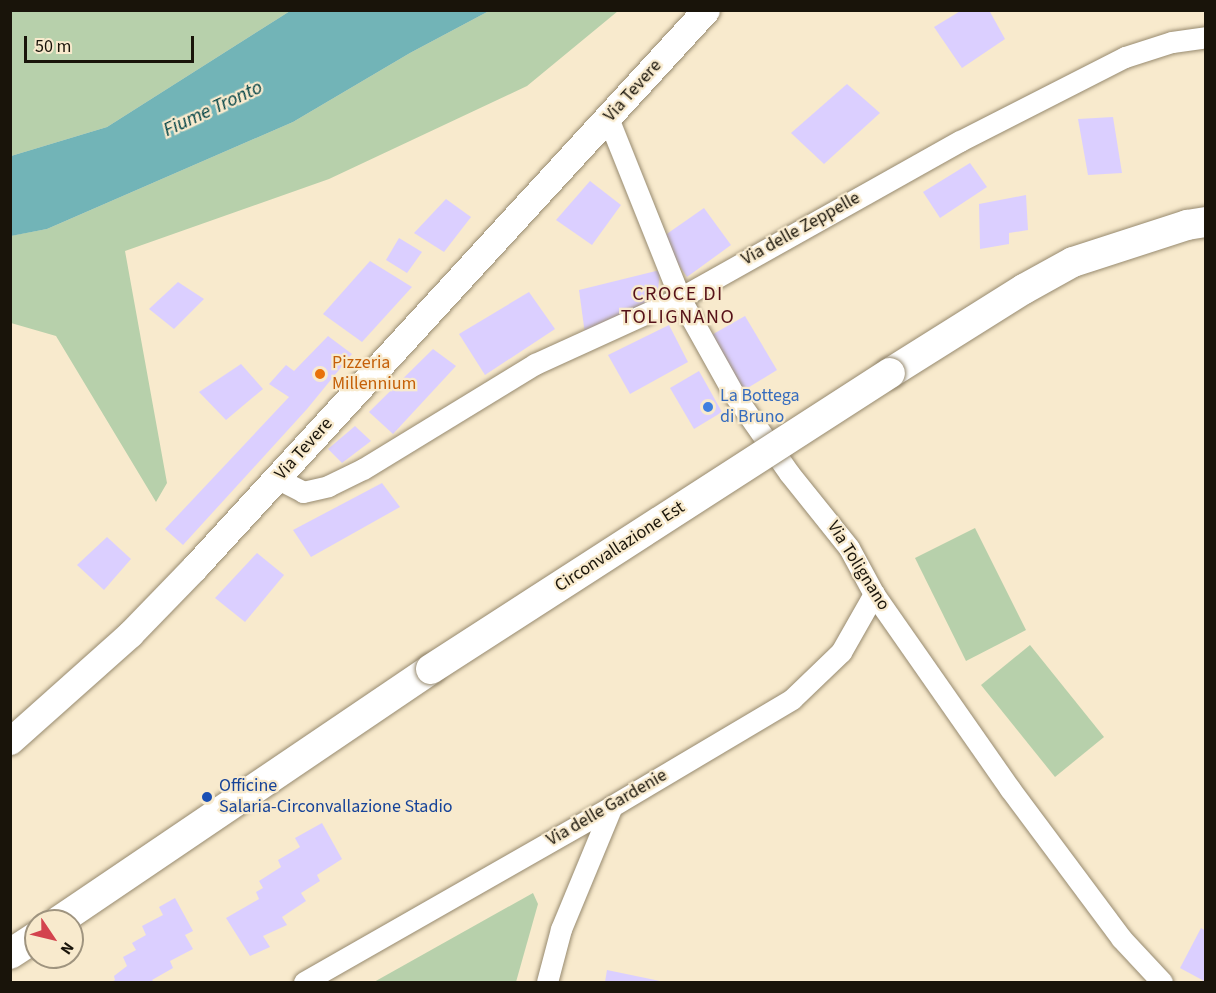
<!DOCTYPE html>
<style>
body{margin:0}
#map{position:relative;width:1216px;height:993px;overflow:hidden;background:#f8eacd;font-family:"Source Sans 3",sans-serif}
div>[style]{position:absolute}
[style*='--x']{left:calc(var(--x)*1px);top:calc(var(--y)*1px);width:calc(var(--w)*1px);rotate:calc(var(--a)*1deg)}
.green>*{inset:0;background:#b7d0ab}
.water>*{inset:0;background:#72b4b7}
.building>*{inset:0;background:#dbcfff}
.roads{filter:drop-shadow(0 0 2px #978a6f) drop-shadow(0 0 2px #978a6f)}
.minor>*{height:21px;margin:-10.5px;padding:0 10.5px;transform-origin:10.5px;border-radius:10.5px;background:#fff}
.tertiary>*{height:27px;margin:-13.5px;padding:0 13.5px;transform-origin:13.5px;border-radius:13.5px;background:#fff}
.secondary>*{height:30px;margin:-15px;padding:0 15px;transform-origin:15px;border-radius:15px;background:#fff}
.bridges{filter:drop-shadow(0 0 2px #978a6f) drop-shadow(0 0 2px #978a6f)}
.secondary-bridge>*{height:30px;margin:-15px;padding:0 15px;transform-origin:15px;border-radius:15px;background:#fff}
.dots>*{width:16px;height:16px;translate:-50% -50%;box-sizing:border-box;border:3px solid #f8eacd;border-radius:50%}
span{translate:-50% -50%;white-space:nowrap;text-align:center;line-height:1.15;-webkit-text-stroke:4.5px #f8eacd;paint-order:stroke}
.street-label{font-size:18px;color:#19140a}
.food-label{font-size:18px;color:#c56008}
.left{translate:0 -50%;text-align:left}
.shop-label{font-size:18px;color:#366cbe}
.transit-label{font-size:18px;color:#164399}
.water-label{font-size:20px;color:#014245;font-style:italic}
.neighbourhood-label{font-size:20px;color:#561118;letter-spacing:1.5px}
.frame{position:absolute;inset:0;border:12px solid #19140a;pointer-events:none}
.north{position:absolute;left:24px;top:909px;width:60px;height:60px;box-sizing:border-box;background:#f8eacd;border:2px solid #9f947f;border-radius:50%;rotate:125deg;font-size:16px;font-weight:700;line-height:24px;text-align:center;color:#19140a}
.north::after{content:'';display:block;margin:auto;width:21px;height:27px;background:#d3434e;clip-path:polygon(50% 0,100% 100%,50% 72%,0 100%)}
.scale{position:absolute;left:24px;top:36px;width:170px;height:27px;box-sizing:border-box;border:3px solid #19140a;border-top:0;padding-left:8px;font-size:18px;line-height:21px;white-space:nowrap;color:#19140a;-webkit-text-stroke:4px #f8eacd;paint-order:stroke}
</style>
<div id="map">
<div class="green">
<i style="clip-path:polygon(11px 11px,290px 11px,107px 127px,11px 156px)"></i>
<i style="clip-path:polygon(489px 11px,618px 11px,527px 86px,329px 179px,125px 251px,167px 483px,156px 502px,56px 336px,11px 323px,10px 236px,47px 229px,293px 122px,410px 53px)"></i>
<i style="clip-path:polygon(975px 528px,1026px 630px,966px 661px,915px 558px)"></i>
<i style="clip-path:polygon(1030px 645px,1104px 737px,1055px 777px,981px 685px)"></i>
<i style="clip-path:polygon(533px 893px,538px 904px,516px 982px,374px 982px)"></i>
</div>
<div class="water">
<i style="clip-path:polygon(290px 11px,489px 11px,410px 53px,293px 122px,47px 229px,11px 236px,11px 156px,107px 127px)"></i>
</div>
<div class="building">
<i style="clip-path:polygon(962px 10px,989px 10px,1005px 39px,962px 68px,934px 27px)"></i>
<i style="clip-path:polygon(847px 84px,880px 113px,824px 164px,791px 133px)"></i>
<i style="clip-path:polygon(1113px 117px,1122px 173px,1088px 175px,1078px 119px)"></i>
<i style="clip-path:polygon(970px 163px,987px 187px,940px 218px,923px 192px)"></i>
<i style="clip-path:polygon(590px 181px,621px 205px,592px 245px,556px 220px)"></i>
<i style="clip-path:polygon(1026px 195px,1028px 230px,1009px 233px,1009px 244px,980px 249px,979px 204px)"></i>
<i style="clip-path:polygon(446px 199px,471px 217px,444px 252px,414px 233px)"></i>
<i style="clip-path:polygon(704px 208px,731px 245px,687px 277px,661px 238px)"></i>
<i style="clip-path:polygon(399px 238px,422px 252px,407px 273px,386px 260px)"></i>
<i style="clip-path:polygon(370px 261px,412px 287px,362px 342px,323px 314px)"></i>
<i style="clip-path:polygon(660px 270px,657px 301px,585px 334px,579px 290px)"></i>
<i style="clip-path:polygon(178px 282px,204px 299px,174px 329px,149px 309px)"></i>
<i style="clip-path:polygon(529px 292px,555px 329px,485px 375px,459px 334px)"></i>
<i style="clip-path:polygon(745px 316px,777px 370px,741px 392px,708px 337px)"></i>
<i style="clip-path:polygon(669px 325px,688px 362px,630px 394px,608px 355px)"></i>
<i style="clip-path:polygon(328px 336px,352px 354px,307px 409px,183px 545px,165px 529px,289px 397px,269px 384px,286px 365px,294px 371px)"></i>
<i style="clip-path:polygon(433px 349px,456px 366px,393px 434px,369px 412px)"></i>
<i style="clip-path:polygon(241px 364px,263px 389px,226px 420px,199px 392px)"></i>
<i style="clip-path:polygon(699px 371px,722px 412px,694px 429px,670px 388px)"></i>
<i style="clip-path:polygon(355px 426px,371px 441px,342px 463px,328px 449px)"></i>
<i style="clip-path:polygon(382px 483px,400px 507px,311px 557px,293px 530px)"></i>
<i style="clip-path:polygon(107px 537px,131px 559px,104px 590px,77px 565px)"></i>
<i style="clip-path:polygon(257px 553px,284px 575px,245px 622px,215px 598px)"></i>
<i style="clip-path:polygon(322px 823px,342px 859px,317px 875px,320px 881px,301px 893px,306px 901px,282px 917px,287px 925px,263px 936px,270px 947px,250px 956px,226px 918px,259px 899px,256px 892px,263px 888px,259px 881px,281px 867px,278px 860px,300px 847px,295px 838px)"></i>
<i style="clip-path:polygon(175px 898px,193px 931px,185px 935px,193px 949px,170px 961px,173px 968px,152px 980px,154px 982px,112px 982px,115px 980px,114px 976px,127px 966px,123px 957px,136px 950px,132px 943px,146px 935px,142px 926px,163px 915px,159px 907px)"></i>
<i style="clip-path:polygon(1201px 928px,1206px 931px,1206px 982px,1180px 968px)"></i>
<i style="clip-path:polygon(607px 970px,660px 981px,660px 982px,605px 982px)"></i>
</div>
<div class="roads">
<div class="minor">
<i style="--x:608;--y:118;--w:194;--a:68.2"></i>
<i style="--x:680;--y:298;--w:109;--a:60.8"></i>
<i style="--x:733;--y:393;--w:98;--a:55"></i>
<i style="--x:789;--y:473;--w:96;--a:51.3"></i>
<i style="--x:849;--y:548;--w:52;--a:61.5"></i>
<i style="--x:874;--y:594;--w:238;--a:55.1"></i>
<i style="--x:1010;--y:789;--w:186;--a:53.3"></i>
<i style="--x:1121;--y:938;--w:60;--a:47"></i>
<i style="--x:278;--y:479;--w:28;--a:27"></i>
<i style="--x:303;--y:492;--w:26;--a:-13"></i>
<i style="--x:328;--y:486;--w:39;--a:-26"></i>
<i style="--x:363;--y:469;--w:202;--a:-31.4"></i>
<i style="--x:535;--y:364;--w:159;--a:-24.5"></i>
<i style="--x:680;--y:298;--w:321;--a:-29.3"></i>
<i style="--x:960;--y:141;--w:185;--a:-27"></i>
<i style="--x:1125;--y:57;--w:49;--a:-17.7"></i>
<i style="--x:1172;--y:42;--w:34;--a:-8"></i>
<i style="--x:304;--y:982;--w:355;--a:-29.7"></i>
<i style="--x:612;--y:806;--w:209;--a:-30.7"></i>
<i style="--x:792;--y:699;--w:68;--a:-43.8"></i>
<i style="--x:841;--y:652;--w:67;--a:-60.4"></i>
<i style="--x:547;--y:982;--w:55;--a:-75.2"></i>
<i style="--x:561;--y:929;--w:133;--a:-67.5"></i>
</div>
<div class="tertiary">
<i style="--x:10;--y:741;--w:161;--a:-41.7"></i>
<i style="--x:130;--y:634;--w:92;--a:-45.9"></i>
<i style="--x:194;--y:568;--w:757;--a:-47.46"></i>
</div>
<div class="secondary">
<i style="--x:890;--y:373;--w:158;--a:-32.1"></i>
<i style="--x:1024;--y:289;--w:56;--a:-28.9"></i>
<i style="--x:1073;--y:262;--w:120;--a:-18"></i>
<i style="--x:1187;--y:225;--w:19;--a:-9"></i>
<i style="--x:59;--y:921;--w:449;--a:-34.1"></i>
<i style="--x:10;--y:954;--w:31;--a:-33"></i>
</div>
</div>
<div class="bridges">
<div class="secondary-bridge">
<i style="--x:431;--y:669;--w:546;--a:-32.82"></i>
</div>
</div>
<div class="dots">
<i style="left:320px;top:374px;background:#e8710a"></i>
<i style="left:708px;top:407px;background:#3f7fe0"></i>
<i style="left:207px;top:797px;background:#1a4fb4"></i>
</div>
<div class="street-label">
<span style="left:633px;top:91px;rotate:-48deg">Via Tevere</span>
<span style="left:801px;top:229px;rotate:-29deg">Via delle Zeppelle</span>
<span style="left:304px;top:449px;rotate:-48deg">Via Tevere</span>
<span style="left:620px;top:547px;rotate:-33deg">Circonvallazione Est</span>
<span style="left:858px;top:566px;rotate:58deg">Via Tolignano</span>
<span style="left:607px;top:808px;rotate:-30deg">Via delle Gardenie</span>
</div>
<div class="food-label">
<span class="left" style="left:332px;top:374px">Pizzeria<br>Millennium</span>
</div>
<div class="shop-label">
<span class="left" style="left:720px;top:407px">La Bottega<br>di Bruno</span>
</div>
<div class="transit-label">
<span class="left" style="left:219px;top:797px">Officine<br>Salaria-Circonvallazione Stadio</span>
</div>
<div class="water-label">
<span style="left:213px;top:109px;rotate:-25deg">Fiume Tronto</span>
</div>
<div class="neighbourhood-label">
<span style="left:678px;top:306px">CROCE DI<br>TOLIGNANO</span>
</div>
<div class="frame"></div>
<div class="north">N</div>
<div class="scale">50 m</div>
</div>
